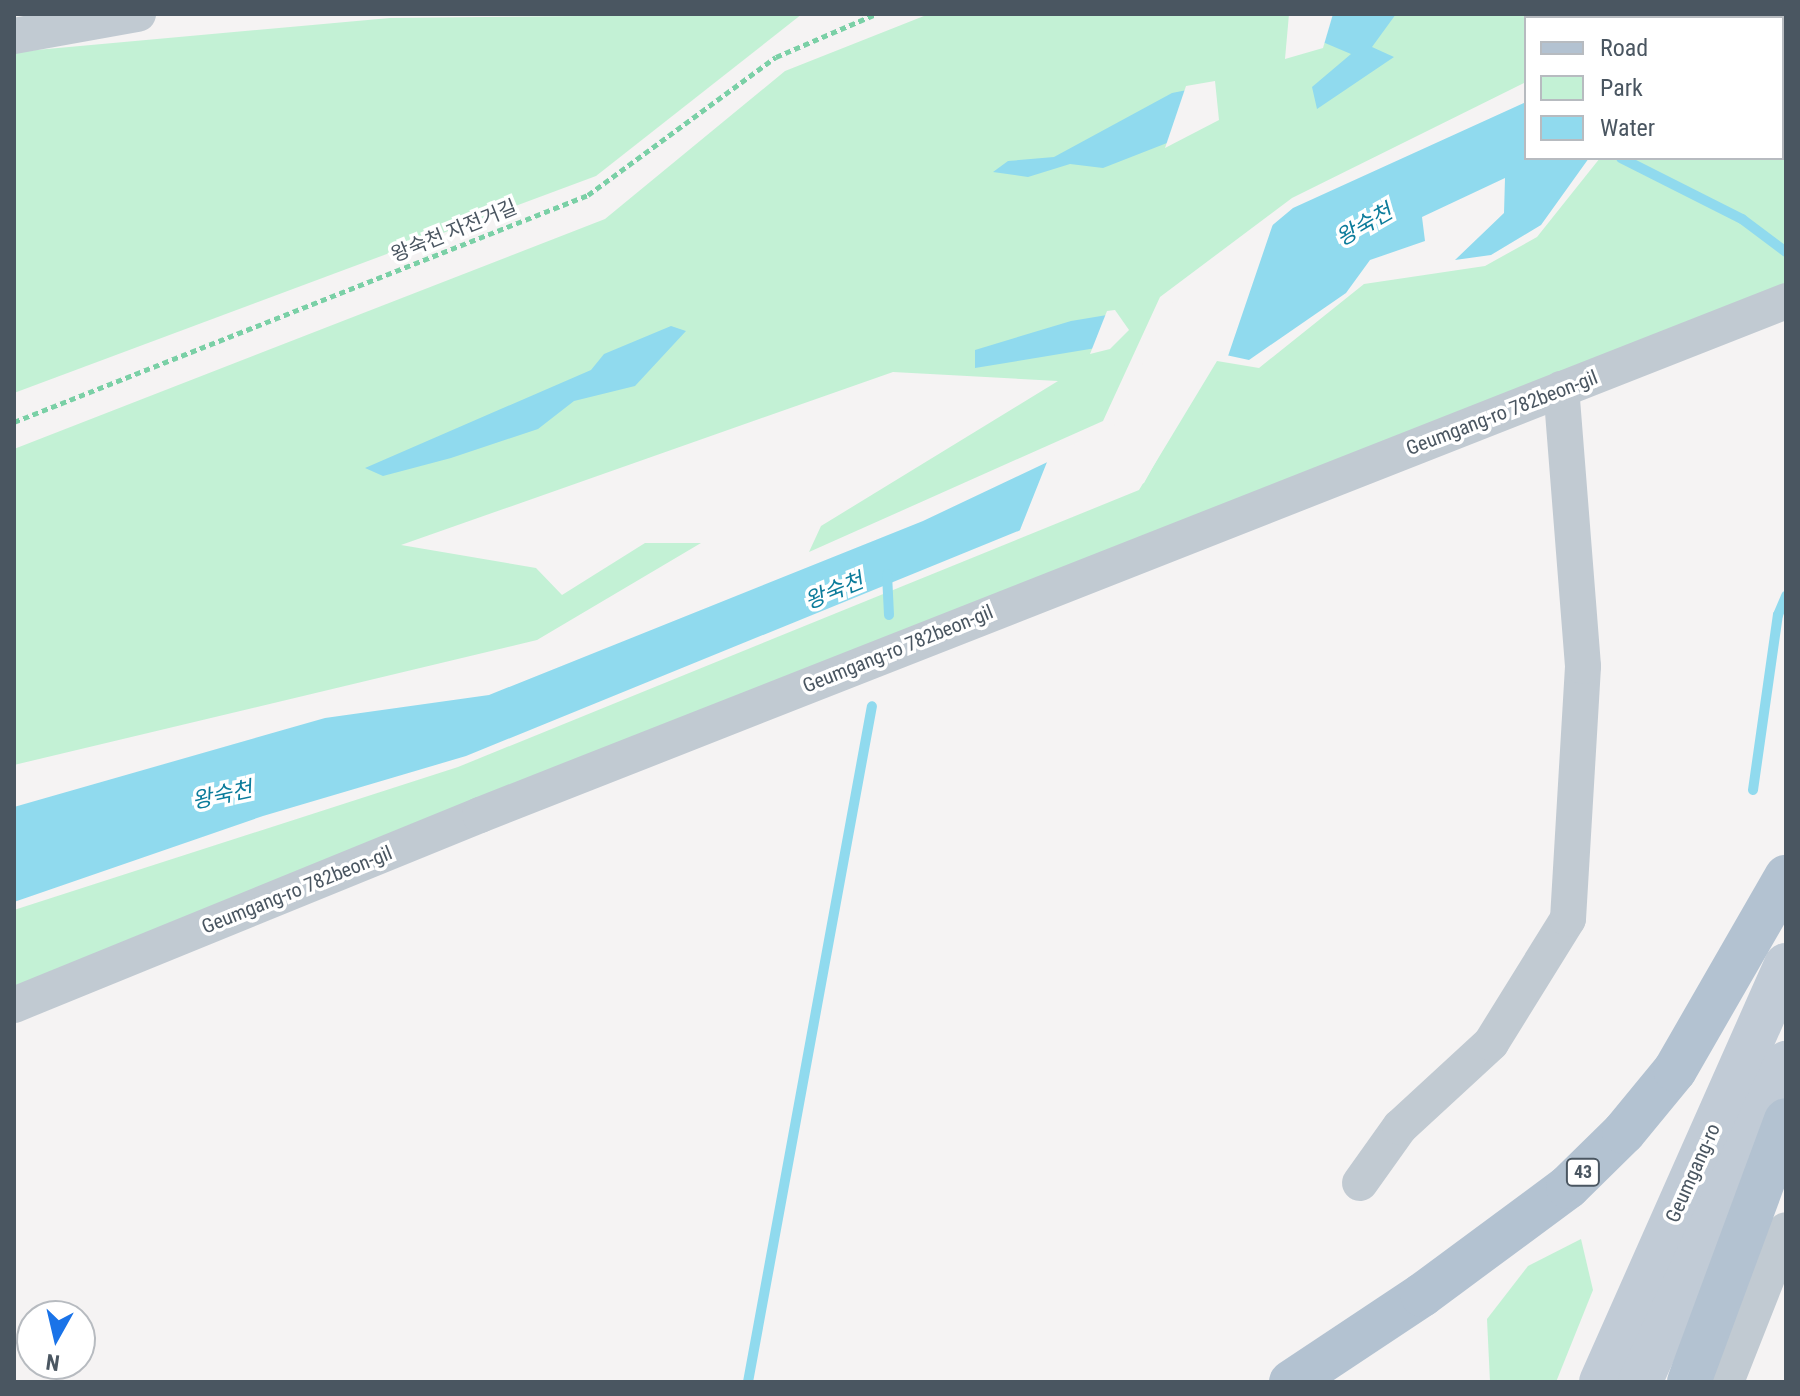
<!DOCTYPE html>
<meta charset="utf-8">
<style>
body{margin:0}
#map{position:relative;width:1800px;height:1396px;overflow:hidden;background:#f5f3f3;font-family:"Roboto Condensed","Noto Sans KR",sans-serif}
div>[style]{position:absolute}
[style*='--x']{left:calc(var(--x)*1px);top:calc(var(--y)*1px);width:calc(var(--w)*1px);rotate:calc(var(--a)*1deg)}
.green>*{inset:0;background:#c3f1d5}
.water>*{inset:0;background:#90daee}
.pier>*{inset:0;background:#f5f3f3}
.stream>*{height:10px;margin:-5px;padding:0 5px;transform-origin:5px;border-radius:5px;background:#90daee}
.path>*{height:5px;margin-top:-2.5px;transform-origin:0;background:repeating-linear-gradient(90deg,#7ad0a6 0 6px,transparent 0 10px)}
.street>*{height:36px;margin:-18px;padding:0 18px;transform-origin:18px;border-radius:18px;background:#c1cad2}
.secondary>*{height:44px;margin:-22px;padding:0 22px;transform-origin:22px;border-radius:22px;background:#c1cbd6}
.primary>*{height:44px;margin:-22px;padding:0 22px;transform-origin:22px;border-radius:22px;background:#b3c2d1}
span{translate:-50% -50%;white-space:nowrap;text-align:center;line-height:1.15;-webkit-text-stroke:7px #fff;paint-order:stroke}
.shield-label span{padding:2px 6px;background:#fff;border:2px solid;border-radius:6px;-webkit-text-stroke-width:0}
.shield-label{font-size:18px;color:#4a5661;font-weight:700}
.street-label{font-size:20px;color:#4a5661}
.water-label{font-size:22px;color:#0c7c9b;font-style:italic}
.frame{position:absolute;inset:0;border:16px solid #4a5661;pointer-events:none}
.legend{position:absolute;left:1524px;top:16px;width:260px;height:144px;box-sizing:border-box;background:#fff;border:2px solid #b7bbc0;margin:0;padding:10px 14px;list-style:none;font-size:24px;color:#4a5661}
.legend li{display:flex;align-items:center;gap:16px;height:40px}
.legend b{width:40px;border:2px solid #b7bbc0}
.north{position:absolute;left:16px;top:1300px;width:80px;height:80px;box-sizing:border-box;background:#fff;border:2px solid #b7bbc0;border-radius:50%;rotate:188deg;font-size:22px;font-weight:700;line-height:32px;text-align:center;color:#4a5661}
.north::after{content:'';display:block;margin:auto;width:28px;height:36px;background:#1a73e8;clip-path:polygon(50% 0,100% 100%,50% 72%,0 100%)}
</style>
<div id="map">
<div class="green">
<i style="clip-path:polygon(802px 14px,596px 176px,14px 393px,14px 52px,390px 18px)"></i>
<i style="clip-path:polygon(929px 14px,1592px 14px,1526px 18px,1526px 82px,1292px 198px,1160px 297px,1103px 421px,809px 552px,821px 526px,1058px 381px,893px 372px,401px 545px,536px 568px,562px 595px,645px 543px,701px 543px,537px 640px,14px 765px,14px 449px,605px 219px,785px 71px)"></i>
<i style="clip-path:polygon(1786px 88px,1786px 283px,14px 999px,14px 910px,458px 767px,1139px 490px,1217px 361px,1259px 368px,1364px 284px,1485px 266px,1537px 237px,1600px 158px,1782px 158px)"></i>
<i style="clip-path:polygon(1581px 1239px,1593px 1290px,1556px 1382px,1490px 1382px,1487px 1319px,1528px 1266px)"></i>
</div>
<div class="water">
<i style="clip-path:polygon(1293px 14px,1396px 14px,1372px 47px,1394px 57px,1317px 109px,1312px 87px,1351px 54px,1325px 43px,1288px 56px)"></i>
<i style="clip-path:polygon(1689px 14px,1786px 14px,1786px 37px,1782px 38px,1782px 18px,1687px 18px)"></i>
<i style="clip-path:polygon(1212px 85px,1190px 134px,1103px 168px,1070px 164px,1028px 177px,993px 172px,1008px 161px,1054px 157px,1172px 93px)"></i>
<i style="clip-path:polygon(1526px 102px,1526px 158px,1589px 158px,1541px 225px,1491px 255px,1455px 260px,1504px 213px,1505px 178px,1422px 217px,1425px 241px,1370px 260px,1346px 293px,1249px 360px,1212px 352px,1141px 481px,466px 756px,263px 816px,14px 902px,14px 807px,325px 718px,489px 695px,923px 521px,1117px 429px,1174px 307px,1293px 208px)"></i>
<i style="clip-path:polygon(1113px 314px,1108px 346px,975px 368px,975px 350px,1071px 321px)"></i>
<i style="clip-path:polygon(671px 326px,686px 331px,635px 386px,574px 401px,538px 429px,451px 458px,383px 476px,365px 468px,591px 370px,604px 354px)"></i>
</div>
<div class="pier">
<i style="clip-path:polygon(1289px 14px,1333px 14px,1323px 48px,1285px 59px)"></i>
<i style="clip-path:polygon(1215px 81px,1219px 120px,1165px 148px,1186px 86px)"></i>
<i style="clip-path:polygon(1275px 218px,1227px 359px,1214px 356px,1144px 483px,1018px 535px,1049px 457px,1114px 426px,1170px 304px)"></i>
<i style="clip-path:polygon(1115px 310px,1129px 330px,1110px 349px,1090px 354px,1107px 311px)"></i>
</div>
<div class="stream">
<i style="--x:1621;--y:158;--w:136;--a:26.8"></i>
<i style="--x:1742;--y:219;--w:55;--a:36.9"></i>
<i style="--x:887;--y:574;--w:41;--a:87.2"></i>
<i style="--x:1753;--y:790;--w:177;--a:-81.9"></i>
<i style="--x:1778;--y:615;--w:21;--a:-67"></i>
<i style="--x:748;--y:1382;--w:687;--a:-79.61"></i>
</div>
<div class="path">
<i style="--x:14;--y:422;--w:617;--a:-21.58"></i>
<i style="--x:588;--y:195;--w:233;--a:-36.3"></i>
<i style="--x:776;--y:57;--w:109;--a:-23.3"></i>
</div>
<div class="street">
<i style="--x:1754;--y:14;--w:5;--a:53"></i>
<i style="--x:14;--y:36;--w:126;--a:-10.1"></i>
<i style="--x:1782;--y:44;--w:6;--a:51"></i>
<i style="--x:14;--y:1005;--w:503;--a:-22.18"></i>
<i style="--x:480;--y:815;--w:1404;--a:-21.48"></i>
<i style="--x:1360;--y:1183;--w:69;--a:-54.5"></i>
<i style="--x:1400;--y:1127;--w:124;--a:-42.7"></i>
<i style="--x:1491;--y:1043;--w:146;--a:-58.2"></i>
<i style="--x:1568;--y:919;--w:253;--a:-86.6"></i>
<i style="--x:1583;--y:666;--w:278;--a:-94.5"></i>
<i style="--x:1726;--y:1382;--w:163;--a:-68.5"></i>
</div>
<div class="secondary">
<i style="--x:1601;--y:1382;--w:456;--a:-66.1"></i>
<i style="--x:1640;--y:1382;--w:351;--a:-65.4"></i>
</div>
<div class="primary">
<i style="--x:1291;--y:1382;--w:157;--a:-33.6"></i>
<i style="--x:1422;--y:1295;--w:182;--a:-36.5"></i>
<i style="--x:1568;--y:1187;--w:78;--a:-44.5"></i>
<i style="--x:1624;--y:1132;--w:80;--a:-50.6"></i>
<i style="--x:1675;--y:1070;--w:223;--a:-60.1"></i>
<i style="--x:1689;--y:1382;--w:279;--a:-69.7"></i>
</div>
<div class="shield-label">
<span style="left:1583px;top:1172px">43</span>
</div>
<div class="street-label">
<span style="left:454px;top:231px;rotate:-22deg">왕숙천 자전거길</span>
<span style="left:1502px;top:413px;rotate:-21deg">Geumgang-ro 782beon-gil</span>
<span style="left:898px;top:649px;rotate:-22deg">Geumgang-ro 782beon-gil</span>
<span style="left:297px;top:890px;rotate:-22deg">Geumgang-ro 782beon-gil</span>
<span style="left:1693px;top:1173px;rotate:-66deg">Geumgang-ro</span>
</div>
<div class="water-label">
<span style="left:1364px;top:225px;rotate:-30deg">왕숙천</span>
<span style="left:834px;top:591px;rotate:-22deg">왕숙천</span>
<span style="left:222px;top:795px;rotate:-12deg">왕숙천</span>
</div>
<div class="frame"></div>
<ul class="legend">
<li><b style="height:10px;background:#b3c2d1"></b>Road</li>
<li><b style="height:22px;background:#c3f1d5"></b>Park</li>
<li><b style="height:22px;background:#90daee"></b>Water</li>
</ul>
<div class="north">N</div>
</div>
